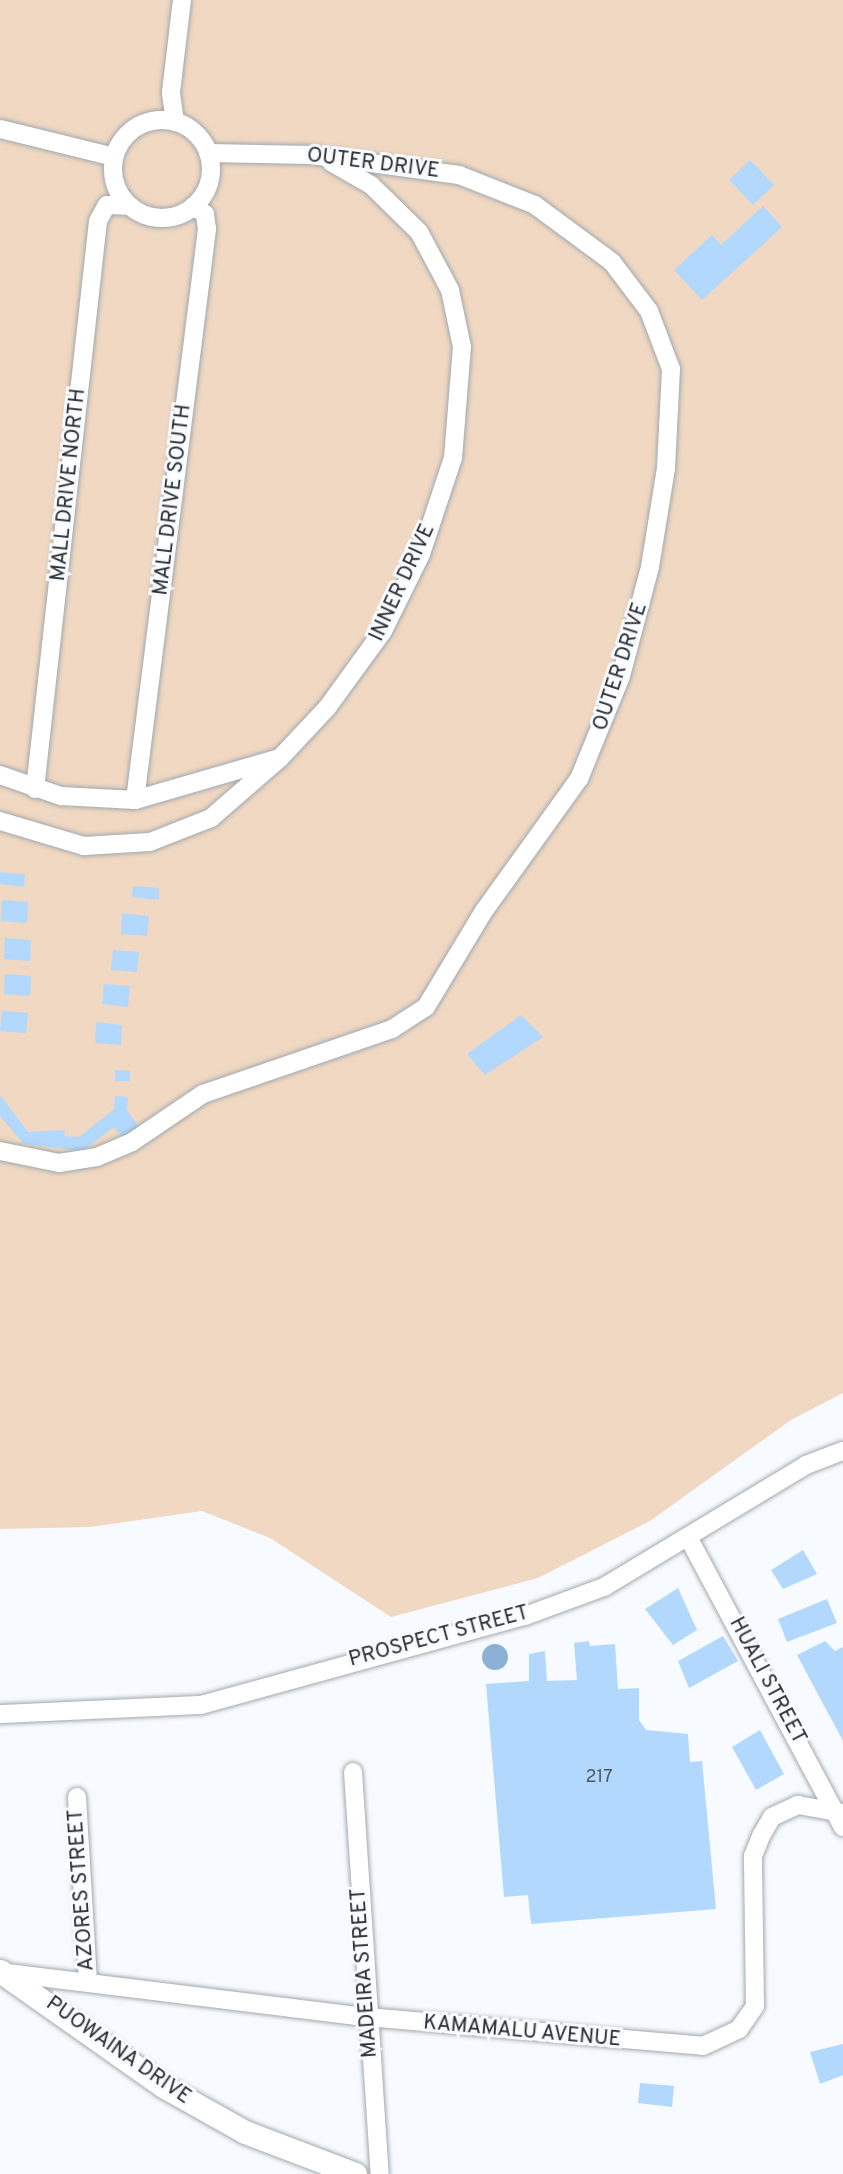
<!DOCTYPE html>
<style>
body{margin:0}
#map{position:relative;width:843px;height:2174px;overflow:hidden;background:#f7fbff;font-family:Overpass,sans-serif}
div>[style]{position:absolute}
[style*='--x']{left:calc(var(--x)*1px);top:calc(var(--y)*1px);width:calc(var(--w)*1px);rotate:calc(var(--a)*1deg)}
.green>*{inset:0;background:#f0d8c2}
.water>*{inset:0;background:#8cb1d5}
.round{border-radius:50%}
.building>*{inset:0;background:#b2d8fd}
.roads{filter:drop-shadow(0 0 2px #a2a8ae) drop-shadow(0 0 2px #a2a8ae)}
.minor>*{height:18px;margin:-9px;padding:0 9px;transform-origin:9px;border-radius:9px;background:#fff}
.minor>.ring{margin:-9px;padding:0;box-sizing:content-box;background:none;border:18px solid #fff;border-radius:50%}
.tertiary>*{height:23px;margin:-11.5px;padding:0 11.5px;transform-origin:11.5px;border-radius:11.5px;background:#fff}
span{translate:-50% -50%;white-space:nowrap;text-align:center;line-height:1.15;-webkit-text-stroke:6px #f7fbff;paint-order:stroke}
.number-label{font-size:18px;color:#4c5762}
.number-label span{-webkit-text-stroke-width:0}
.street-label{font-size:21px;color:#2a2c2e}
</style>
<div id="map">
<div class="green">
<i style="clip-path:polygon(0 0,843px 0,843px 1393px,791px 1420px,650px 1521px,538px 1578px,391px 1617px,270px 1538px,202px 1511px,90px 1527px,0 1529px)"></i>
</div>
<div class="water">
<i class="round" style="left:482px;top:1644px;width:26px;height:26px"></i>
</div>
<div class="building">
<i style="clip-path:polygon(750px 160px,774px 185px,753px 205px,729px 180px)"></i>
<i style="clip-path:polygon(763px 206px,782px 227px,702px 300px,674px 270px,712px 235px,721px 245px)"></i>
<i style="clip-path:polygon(0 872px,25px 874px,24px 887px,0 884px)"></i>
<i style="clip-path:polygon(133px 886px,159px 888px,159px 900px,132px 897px)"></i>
<i style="clip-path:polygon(2px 900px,28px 902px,27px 923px,1px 921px)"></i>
<i style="clip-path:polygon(122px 913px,149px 916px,147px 936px,121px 934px)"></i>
<i style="clip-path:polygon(5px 938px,31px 940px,30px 961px,4px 959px)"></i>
<i style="clip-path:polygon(113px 950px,139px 952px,137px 972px,111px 970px)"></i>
<i style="clip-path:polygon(5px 974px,31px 976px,30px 996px,4px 994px)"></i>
<i style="clip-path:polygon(104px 984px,130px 986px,128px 1007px,102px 1004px)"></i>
<i style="clip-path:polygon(2px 1011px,28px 1013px,26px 1033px,0 1031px)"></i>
<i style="clip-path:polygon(521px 1015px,543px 1037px,485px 1075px,467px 1054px)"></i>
<i style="clip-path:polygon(96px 1022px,122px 1025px,121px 1045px,95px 1043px)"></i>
<i style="clip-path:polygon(115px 1070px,130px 1071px,130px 1081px,115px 1081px)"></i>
<i style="clip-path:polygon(0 1095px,28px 1132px,65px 1130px,64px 1136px,79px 1137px,114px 1109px,115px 1096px,128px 1097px,127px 1110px,139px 1127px,123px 1139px,114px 1127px,83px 1151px,24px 1144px,0 1116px)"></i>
<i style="clip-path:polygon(803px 1550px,817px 1574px,783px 1589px,771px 1570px)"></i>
<i style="clip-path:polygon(678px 1588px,697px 1630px,673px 1645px,645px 1609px)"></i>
<i style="clip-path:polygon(827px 1599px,837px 1623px,787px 1642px,778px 1619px)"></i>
<i style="clip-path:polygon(723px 1636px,738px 1661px,689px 1688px,678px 1661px)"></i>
<i style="clip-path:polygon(589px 1641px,590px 1646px,615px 1644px,618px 1689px,639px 1688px,639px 1720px,646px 1730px,688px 1734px,690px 1762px,702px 1761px,716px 1909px,531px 1924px,528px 1895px,504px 1897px,486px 1684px,529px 1681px,529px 1654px,545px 1651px,547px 1681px,577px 1680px,574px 1643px)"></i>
<i style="clip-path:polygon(825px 1641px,835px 1651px,843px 1647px,843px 1741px,797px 1655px)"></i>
<i style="clip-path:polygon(760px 1730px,784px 1774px,756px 1790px,732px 1747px)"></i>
<i style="clip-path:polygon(843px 2044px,843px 2075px,820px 2084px,810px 2052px)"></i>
<i style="clip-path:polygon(640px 2083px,674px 2086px,672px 2107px,638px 2103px)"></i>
</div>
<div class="roads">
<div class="minor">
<i class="ring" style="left:113px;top:120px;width:80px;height:80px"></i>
<i style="--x:175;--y:122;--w:30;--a:-98"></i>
<i style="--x:171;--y:92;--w:93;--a:-83.2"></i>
<i style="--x:0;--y:129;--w:117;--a:13.8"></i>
<i style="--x:0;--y:775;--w:65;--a:19"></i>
<i style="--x:61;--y:796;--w:74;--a:3.1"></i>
<i style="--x:135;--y:800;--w:151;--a:-16.2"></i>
<i style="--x:280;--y:758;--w:69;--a:-46.8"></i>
<i style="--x:327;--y:708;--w:95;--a:-54"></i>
<i style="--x:383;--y:631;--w:86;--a:-63.7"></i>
<i style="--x:421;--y:554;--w:101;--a:-71.6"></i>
<i style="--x:453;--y:458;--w:111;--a:-85.4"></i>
<i style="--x:462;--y:347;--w:58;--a:-101.9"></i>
<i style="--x:450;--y:290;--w:66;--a:-118.1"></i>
<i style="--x:419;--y:232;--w:67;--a:-135.6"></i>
<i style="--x:371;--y:185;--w:46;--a:-150.1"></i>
<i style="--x:35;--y:789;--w:571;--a:-83.67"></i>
<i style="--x:98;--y:221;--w:18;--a:-61"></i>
<i style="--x:107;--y:205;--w:23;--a:2"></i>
<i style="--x:135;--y:800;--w:576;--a:-82.81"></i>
<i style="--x:207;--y:229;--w:15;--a:-98"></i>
<i style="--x:205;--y:214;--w:14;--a:-146"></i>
<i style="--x:0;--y:821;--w:88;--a:16.6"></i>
<i style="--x:84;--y:846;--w:66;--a:-3.5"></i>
<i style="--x:150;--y:842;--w:66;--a:-21.5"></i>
<i style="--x:211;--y:818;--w:91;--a:-41"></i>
<i style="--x:0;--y:1151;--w:60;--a:11.5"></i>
<i style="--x:59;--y:1163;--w:38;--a:-9"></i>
<i style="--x:97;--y:1157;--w:38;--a:-23"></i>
<i style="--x:132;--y:1142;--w:86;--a:-34.1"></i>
<i style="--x:203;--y:1094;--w:200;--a:-19"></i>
<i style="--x:392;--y:1029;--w:40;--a:-32.9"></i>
<i style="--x:426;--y:1007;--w:112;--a:-58.9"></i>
<i style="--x:484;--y:911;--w:163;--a:-54.3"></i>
<i style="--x:579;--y:779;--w:111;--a:-67.8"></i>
<i style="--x:621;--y:676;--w:113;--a:-75.1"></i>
<i style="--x:650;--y:567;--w:100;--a:-80.8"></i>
<i style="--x:666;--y:468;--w:99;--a:-87.1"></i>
<i style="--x:671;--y:369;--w:62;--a:-110.8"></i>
<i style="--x:649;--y:311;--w:61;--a:-127.1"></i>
<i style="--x:612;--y:262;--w:96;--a:-143.5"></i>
<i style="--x:535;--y:205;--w:82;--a:-158.5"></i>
<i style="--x:459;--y:175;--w:148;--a:-172.3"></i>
<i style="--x:312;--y:155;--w:104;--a:-178.9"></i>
<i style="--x:688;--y:1537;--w:329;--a:61.9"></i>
<i style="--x:0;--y:1714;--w:201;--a:-2.6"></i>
<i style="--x:201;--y:1705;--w:336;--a:-15.4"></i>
<i style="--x:525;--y:1616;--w:84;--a:-20.2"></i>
<i style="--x:604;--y:1587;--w:236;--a:-31.1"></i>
<i style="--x:806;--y:1465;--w:40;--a:-21"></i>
<i style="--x:353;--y:1772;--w:403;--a:86.2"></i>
<i style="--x:77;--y:1797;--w:185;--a:86.6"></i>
<i style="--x:7;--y:1973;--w:363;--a:7"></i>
<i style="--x:367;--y:2017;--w:337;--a:4.9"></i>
<i style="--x:703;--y:2046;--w:40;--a:-25"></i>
<i style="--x:739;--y:2029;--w:28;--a:-55"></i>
<i style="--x:755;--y:2006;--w:150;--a:-90.8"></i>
<i style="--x:753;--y:1856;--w:22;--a:-68"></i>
<i style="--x:761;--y:1836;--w:22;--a:-60"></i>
<i style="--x:772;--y:1817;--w:29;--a:-25"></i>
<i style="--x:798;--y:1805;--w:46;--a:10.1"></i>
</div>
<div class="tertiary">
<i style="--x:0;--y:1971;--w:199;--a:35.2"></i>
<i style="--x:163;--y:2086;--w:94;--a:29.3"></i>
<i style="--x:245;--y:2132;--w:118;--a:20.9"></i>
</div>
</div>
<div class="number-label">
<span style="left:599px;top:1778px">217</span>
</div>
<div class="street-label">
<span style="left:373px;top:164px;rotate:7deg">OUTER DRIVE</span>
<span style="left:69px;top:485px;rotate:-84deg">MALL DRIVE NORTH</span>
<span style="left:173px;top:500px;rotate:-83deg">MALL DRIVE SOUTH</span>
<span style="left:403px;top:583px;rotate:-65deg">INNER DRIVE</span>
<span style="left:621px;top:667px;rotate:-72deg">OUTER DRIVE</span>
<span style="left:439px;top:1637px;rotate:-15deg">PROSPECT STREET</span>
<span style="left:767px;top:1681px;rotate:62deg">HUALI STREET</span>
<span style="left:82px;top:1890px;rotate:-94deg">AZORES STREET</span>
<span style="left:365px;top:1973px;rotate:-94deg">MADEIRA STREET</span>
<span style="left:522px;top:2032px;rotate:5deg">KAMAMALU AVENUE</span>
<span style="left:118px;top:2051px;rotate:35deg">PUOWAINA DRIVE</span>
</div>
</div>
